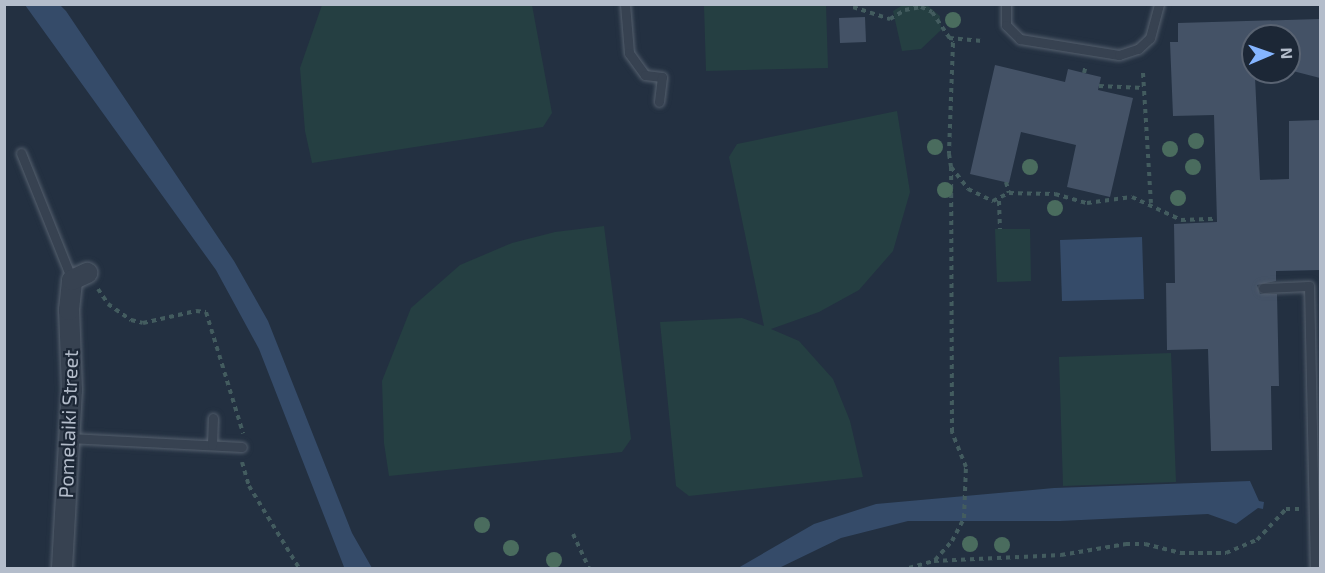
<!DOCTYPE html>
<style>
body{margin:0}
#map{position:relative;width:1325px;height:573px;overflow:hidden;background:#233041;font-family:"Exo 2",sans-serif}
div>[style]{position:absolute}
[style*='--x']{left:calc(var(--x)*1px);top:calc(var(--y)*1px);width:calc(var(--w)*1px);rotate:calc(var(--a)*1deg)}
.green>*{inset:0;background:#253f42}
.water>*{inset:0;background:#354b69}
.building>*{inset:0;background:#445266}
.path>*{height:4px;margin-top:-2px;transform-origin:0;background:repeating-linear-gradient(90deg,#435c5f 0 4.5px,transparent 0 9px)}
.roads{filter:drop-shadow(0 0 2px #55606e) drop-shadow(0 0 2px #55606e)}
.service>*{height:9px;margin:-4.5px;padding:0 4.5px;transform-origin:4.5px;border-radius:4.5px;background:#374251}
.minor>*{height:20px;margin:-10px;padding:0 10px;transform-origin:10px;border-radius:10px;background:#374251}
.trees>*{width:16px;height:16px;margin:-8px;border-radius:50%;background:#4a6c5e}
span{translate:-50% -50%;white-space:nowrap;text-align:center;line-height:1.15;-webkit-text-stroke:4.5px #1c2736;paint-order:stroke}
.street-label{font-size:20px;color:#b4bdcb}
.frame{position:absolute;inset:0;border:6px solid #b4bdcb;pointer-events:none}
.north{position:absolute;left:1241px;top:24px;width:60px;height:60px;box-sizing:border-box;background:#1c2736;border:2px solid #596372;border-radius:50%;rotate:88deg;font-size:16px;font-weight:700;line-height:24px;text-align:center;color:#b4bdcb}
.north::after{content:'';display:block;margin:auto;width:21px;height:27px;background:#85b5ff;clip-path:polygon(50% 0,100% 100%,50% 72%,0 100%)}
</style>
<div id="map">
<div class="green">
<i style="clip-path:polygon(322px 5px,532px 5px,552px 113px,543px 127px,312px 163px,305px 131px,300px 68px)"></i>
<i style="clip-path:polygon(704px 5px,826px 5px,828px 68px,706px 71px)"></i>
<i style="clip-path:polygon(903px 5px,927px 5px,940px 16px,941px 30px,921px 49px,902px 51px,893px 11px)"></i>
<i style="clip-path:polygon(897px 111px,910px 192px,893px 251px,859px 290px,819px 312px,771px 329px,799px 341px,833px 379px,850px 421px,863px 477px,689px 496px,676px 486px,660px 322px,742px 318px,764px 326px,729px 157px,737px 144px)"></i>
<i style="clip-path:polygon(604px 226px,631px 439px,622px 452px,389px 476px,384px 443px,382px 381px,411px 308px,460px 265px,512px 243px,555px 232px)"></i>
<i style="clip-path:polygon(995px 229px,1030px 229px,1031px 281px,997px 282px)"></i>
<i style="clip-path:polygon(1171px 353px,1176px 482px,1063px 486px,1059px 357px)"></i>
</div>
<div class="water">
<i style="clip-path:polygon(25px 5px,60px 5px,66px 11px,234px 261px,268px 321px,352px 533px,372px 568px,344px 567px,259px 349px,216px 270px)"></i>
<i style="clip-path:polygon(1142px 237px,1144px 299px,1062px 301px,1060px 240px)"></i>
<i style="clip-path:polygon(1250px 481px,1259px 501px,1264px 502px,1263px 509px,1258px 508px,1236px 524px,1208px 514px,1060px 521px,908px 521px,841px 538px,779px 568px,738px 568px,814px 524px,876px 504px,1054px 488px)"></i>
</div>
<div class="building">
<i style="clip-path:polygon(865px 17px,866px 42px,840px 43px,839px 18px)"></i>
<i style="clip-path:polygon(1320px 19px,1320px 78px,1289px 70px,1289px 36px,1253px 36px,1260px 180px,1289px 179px,1289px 121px,1320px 120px,1320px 270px,1276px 271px,1276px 281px,1257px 285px,1260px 294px,1277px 294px,1279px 386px,1271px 386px,1272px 450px,1211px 451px,1208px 349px,1167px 350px,1166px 283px,1175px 283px,1174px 224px,1217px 222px,1214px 115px,1173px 116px,1170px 42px,1178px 42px,1178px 23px)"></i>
<i style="clip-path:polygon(995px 65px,1065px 82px,1068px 69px,1084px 73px,1101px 77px,1098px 90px,1133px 98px,1110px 197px,1067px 187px,1076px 145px,1021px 132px,1009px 183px,970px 174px)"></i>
</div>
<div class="path">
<i style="--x:853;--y:7;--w:39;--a:18"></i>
<i style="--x:890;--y:19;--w:17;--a:-31"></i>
<i style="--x:905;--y:10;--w:16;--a:-11"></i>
<i style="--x:921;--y:7;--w:12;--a:24"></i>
<i style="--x:932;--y:12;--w:37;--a:56"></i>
<i style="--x:953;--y:43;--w:111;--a:92.1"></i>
<i style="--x:949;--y:154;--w:13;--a:81"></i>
<i style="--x:951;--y:167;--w:28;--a:52"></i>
<i style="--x:968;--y:189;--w:28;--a:26"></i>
<i style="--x:993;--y:201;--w:18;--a:-27"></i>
<i style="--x:1009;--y:193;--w:46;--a:1.2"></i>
<i style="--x:1055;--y:194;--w:33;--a:16"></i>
<i style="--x:1087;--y:203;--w:45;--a:-7.6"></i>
<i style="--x:1132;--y:197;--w:54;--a:25.1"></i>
<i style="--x:1181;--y:220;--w:35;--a:-2"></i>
<i style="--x:949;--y:38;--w:36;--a:5"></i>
<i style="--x:1084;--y:73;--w:8;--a:-76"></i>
<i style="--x:1143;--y:73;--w:130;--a:86.5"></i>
<i style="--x:1099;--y:86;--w:45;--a:2.5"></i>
<i style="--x:1006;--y:182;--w:11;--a:75"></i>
<i style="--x:999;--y:201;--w:28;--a:88"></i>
<i style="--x:98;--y:289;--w:18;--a:56"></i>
<i style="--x:108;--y:304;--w:28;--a:35"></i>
<i style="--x:131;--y:320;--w:12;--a:14"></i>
<i style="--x:143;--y:323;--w:54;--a:-12.8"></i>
<i style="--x:196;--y:311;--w:10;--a:6"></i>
<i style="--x:206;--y:312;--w:127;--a:73"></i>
<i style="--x:242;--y:462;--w:25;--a:74"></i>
<i style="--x:249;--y:486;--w:96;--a:58.6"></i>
<i style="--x:573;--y:534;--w:38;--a:65"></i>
<i style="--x:935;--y:560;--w:25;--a:-48"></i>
<i style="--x:952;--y:541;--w:26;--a:-62"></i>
<i style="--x:964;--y:518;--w:51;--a:-87.8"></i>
<i style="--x:966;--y:467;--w:38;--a:-112"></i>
<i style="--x:952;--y:432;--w:265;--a:-90.2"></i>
<i style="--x:909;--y:568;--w:26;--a:-16"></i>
<i style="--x:934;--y:561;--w:127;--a:-2.7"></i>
<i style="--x:1061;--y:555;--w:66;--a:-9.6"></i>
<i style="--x:1126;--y:544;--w:19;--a:0"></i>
<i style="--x:1145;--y:544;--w:36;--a:14"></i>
<i style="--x:1180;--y:553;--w:46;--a:0"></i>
<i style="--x:1226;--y:553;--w:34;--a:-23"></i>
<i style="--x:1257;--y:540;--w:42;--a:-46.9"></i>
<i style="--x:1286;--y:509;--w:15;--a:0"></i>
</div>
<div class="roads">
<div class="service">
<i style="--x:625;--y:4;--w:49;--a:85.3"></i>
<i style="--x:629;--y:53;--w:27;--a:54"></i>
<i style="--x:645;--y:75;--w:17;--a:7"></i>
<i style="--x:662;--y:77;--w:25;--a:97"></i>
<i style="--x:1006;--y:4;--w:21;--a:90"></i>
<i style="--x:1006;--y:25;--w:20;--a:45"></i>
<i style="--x:1020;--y:39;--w:100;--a:9.2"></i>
<i style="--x:1119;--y:55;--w:20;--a:-18"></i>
<i style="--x:1138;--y:49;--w:16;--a:-43"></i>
<i style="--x:1150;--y:38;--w:35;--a:-75"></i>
<i style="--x:21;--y:153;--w:137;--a:68.1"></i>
<i style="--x:1263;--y:288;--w:46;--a:-2.5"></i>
<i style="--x:1309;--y:286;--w:282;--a:88.8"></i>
<i style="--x:69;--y:438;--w:173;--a:3"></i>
<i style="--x:212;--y:445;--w:27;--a:-88"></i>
</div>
<div class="minor">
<i style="--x:62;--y:568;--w:178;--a:-86.8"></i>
<i style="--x:72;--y:390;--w:80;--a:-92.1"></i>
<i style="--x:69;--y:310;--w:30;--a:-84"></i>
<i style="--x:72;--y:280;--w:17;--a:-25"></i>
</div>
</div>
<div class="trees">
<i style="left:953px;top:20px"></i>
<i style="left:1196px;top:141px"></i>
<i style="left:935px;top:147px"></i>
<i style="left:1170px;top:149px"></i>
<i style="left:1030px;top:167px"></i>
<i style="left:1193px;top:167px"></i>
<i style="left:945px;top:190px"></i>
<i style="left:1178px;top:198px"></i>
<i style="left:1055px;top:208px"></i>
<i style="left:482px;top:525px"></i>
<i style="left:970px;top:544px"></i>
<i style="left:1002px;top:545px"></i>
<i style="left:511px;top:548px"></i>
<i style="left:554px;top:560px"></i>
</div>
<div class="street-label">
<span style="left:68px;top:424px;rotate:-88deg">Pomelaiki Street</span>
</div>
<div class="frame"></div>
<div class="north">N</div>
</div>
